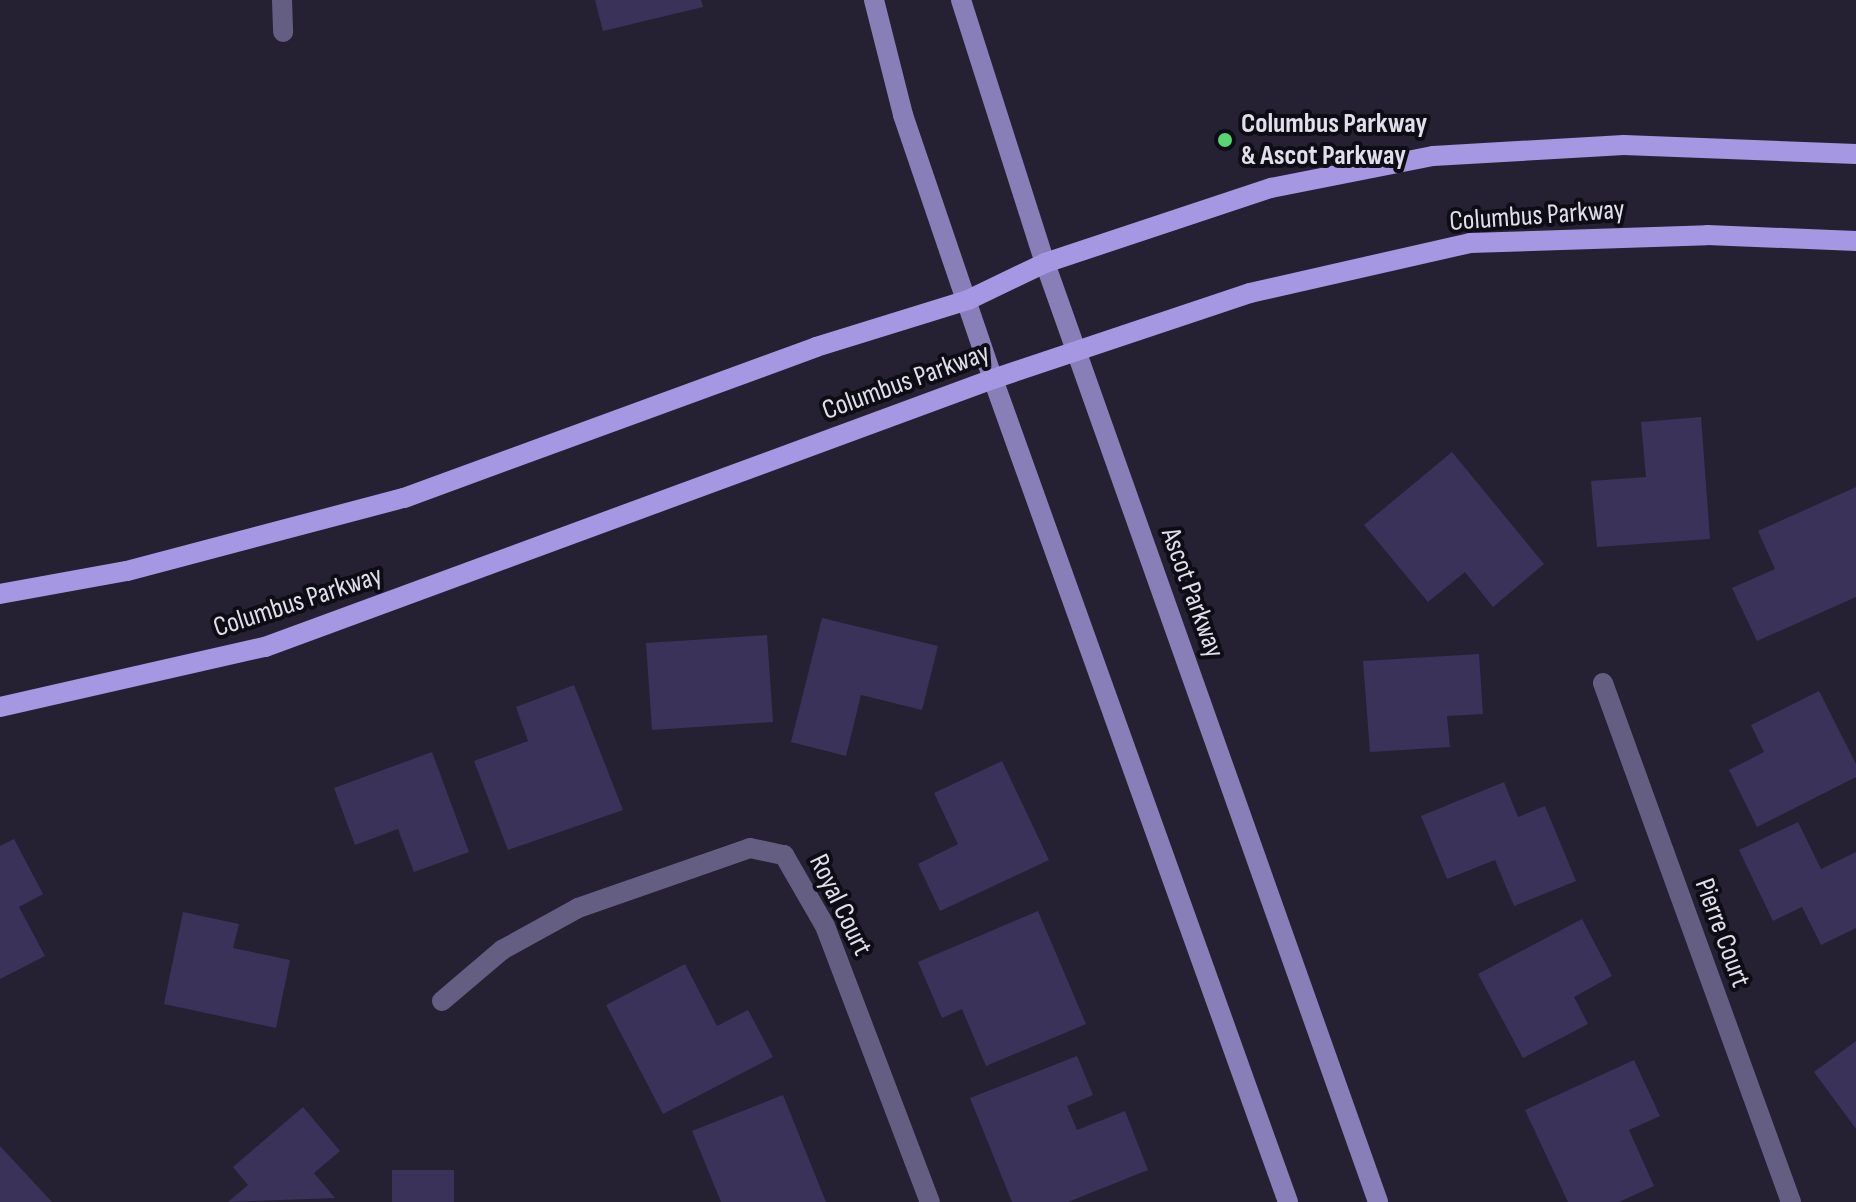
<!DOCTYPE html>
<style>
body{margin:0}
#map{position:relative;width:1856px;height:1202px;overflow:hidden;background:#252133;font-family:"Sofia Sans Condensed",sans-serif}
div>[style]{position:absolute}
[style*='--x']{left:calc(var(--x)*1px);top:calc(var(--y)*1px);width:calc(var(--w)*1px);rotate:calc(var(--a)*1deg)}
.building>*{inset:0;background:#3a3259}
.lane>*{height:20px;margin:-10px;padding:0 10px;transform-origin:10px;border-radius:10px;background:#655e83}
.street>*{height:20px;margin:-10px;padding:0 10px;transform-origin:10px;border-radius:10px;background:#655e83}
.secondary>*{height:20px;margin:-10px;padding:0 10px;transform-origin:10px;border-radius:10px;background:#897fb8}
.primary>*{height:20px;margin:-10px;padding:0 10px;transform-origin:10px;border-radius:10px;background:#a697e2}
.dots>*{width:22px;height:22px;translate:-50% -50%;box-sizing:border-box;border:4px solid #0e0c14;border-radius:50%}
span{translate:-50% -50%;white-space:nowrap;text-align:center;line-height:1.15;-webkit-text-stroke:8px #0e0c14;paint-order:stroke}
.poi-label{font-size:28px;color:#e1dfeb;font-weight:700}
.left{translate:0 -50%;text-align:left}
.street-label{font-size:28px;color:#e1dfeb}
</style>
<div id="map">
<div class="building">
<i style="clip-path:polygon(595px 0,701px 0,703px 7px,603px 31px)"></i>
<i style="clip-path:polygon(1701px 417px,1710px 539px,1597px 547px,1591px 481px,1646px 477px,1641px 422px)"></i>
<i style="clip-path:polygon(1452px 452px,1544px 564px,1493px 607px,1465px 572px,1428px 602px,1364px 525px)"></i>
<i style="clip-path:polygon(1856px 487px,1856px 597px,1757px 641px,1732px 588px,1775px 569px,1758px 531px)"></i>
<i style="clip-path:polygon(822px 618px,938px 646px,922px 710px,861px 695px,846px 756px,791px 742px)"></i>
<i style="clip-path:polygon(767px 635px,773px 722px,652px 730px,646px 643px)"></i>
<i style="clip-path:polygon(1479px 654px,1483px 714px,1447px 716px,1450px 747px,1370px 752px,1363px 661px)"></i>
<i style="clip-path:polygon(574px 685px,623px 810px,508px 850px,474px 761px,528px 741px,516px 707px)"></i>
<i style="clip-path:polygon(1819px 691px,1856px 764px,1856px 777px,1757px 827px,1729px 770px,1764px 752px,1751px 725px)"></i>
<i style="clip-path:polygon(432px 752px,469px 852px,414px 872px,398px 829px,355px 845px,334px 788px)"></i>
<i style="clip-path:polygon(1002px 761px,1049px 860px,940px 911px,918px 864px,958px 844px,934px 793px)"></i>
<i style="clip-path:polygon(1504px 782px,1518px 817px,1545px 806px,1576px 881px,1514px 906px,1495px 860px,1447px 879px,1421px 816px)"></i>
<i style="clip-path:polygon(1798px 822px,1821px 869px,1856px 852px,1856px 928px,1821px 945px,1802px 907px,1773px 921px,1739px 850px)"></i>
<i style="clip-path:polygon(14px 839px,43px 894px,19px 907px,45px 956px,0 979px,0 846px)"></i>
<i style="clip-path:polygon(1038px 911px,1086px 1024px,986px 1066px,962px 1009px,942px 1018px,918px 962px)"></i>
<i style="clip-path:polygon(183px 912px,239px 924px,233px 948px,290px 960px,276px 1028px,164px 1004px)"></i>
<i style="clip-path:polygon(1582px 919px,1612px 976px,1574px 997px,1588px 1024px,1523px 1058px,1478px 974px)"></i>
<i style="clip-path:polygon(685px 964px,717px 1026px,748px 1010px,773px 1057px,663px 1114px,606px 1005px)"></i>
<i style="clip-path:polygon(1856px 1041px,1856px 1129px,1814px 1072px)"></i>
<i style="clip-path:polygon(1077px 1056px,1093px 1095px,1067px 1106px,1077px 1130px,1125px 1111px,1148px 1170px,1068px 1202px,1012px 1202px,970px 1098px)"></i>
<i style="clip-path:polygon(1634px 1060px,1660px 1116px,1629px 1130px,1654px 1186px,1619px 1202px,1568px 1202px,1525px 1110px)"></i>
<i style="clip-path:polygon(783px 1095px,826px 1202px,721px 1202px,692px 1131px)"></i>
<i style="clip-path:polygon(303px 1107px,340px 1151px,314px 1173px,335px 1198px,228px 1202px,248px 1185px,233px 1167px)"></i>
<i style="clip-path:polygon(0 1146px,52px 1202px,0 1202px)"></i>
<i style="clip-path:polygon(392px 1170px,454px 1170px,454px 1202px,392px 1202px)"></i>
</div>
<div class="lane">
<i style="--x:282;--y:0;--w:32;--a:88"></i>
</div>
<div class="street">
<i style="--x:1603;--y:683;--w:552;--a:70.09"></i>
<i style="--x:442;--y:1001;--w:79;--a:-40.4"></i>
<i style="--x:502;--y:950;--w:87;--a:-28.9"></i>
<i style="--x:578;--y:908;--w:182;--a:-19.2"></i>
<i style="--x:750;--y:848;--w:35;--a:12"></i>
<i style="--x:784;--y:855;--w:82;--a:60"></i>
<i style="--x:825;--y:926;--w:295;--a:69.2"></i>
</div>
<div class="secondary">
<i style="--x:874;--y:0;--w:119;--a:75.8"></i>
<i style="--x:903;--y:115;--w:279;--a:71.2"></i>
<i style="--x:993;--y:379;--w:874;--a:70.28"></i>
<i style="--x:961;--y:0;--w:276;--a:72.3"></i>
<i style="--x:1045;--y:263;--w:996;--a:70.47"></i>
</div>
<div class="primary">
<i style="--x:0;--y:594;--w:129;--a:-10.3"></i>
<i style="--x:127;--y:571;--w:286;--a:-14.8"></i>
<i style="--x:404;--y:498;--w:439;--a:-20.1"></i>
<i style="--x:816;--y:347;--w:159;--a:-17.2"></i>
<i style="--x:968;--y:300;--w:85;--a:-25.7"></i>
<i style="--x:1045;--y:263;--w:238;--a:-18.4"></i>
<i style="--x:1271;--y:188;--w:165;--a:-11.2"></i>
<i style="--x:1433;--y:156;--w:191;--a:-3.3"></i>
<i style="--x:1624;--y:145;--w:232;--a:2.2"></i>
<i style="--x:0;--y:707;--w:272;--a:-12.8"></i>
<i style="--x:265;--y:647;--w:776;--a:-20.21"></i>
<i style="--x:993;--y:379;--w:271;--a:-18.5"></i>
<i style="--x:1250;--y:293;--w:226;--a:-12.8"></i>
<i style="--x:1470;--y:243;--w:237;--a:-1.9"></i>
<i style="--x:1707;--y:235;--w:149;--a:2.3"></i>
</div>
<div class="dots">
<i style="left:1225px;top:140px;background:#58d570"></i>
</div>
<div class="poi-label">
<span class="left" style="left:1241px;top:140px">Columbus Parkway<br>&amp; Ascot Parkway</span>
</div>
<div class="street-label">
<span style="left:1537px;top:216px;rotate:-4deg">Columbus Parkway</span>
<span style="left:906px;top:382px;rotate:-20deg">Columbus Parkway</span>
<span style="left:1192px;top:593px;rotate:70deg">Ascot Parkway</span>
<span style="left:298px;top:602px;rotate:-18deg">Columbus Parkway</span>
<span style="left:840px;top:905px;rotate:64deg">Royal Court</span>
<span style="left:1722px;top:933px;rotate:70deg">Pierre Court</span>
</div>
</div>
